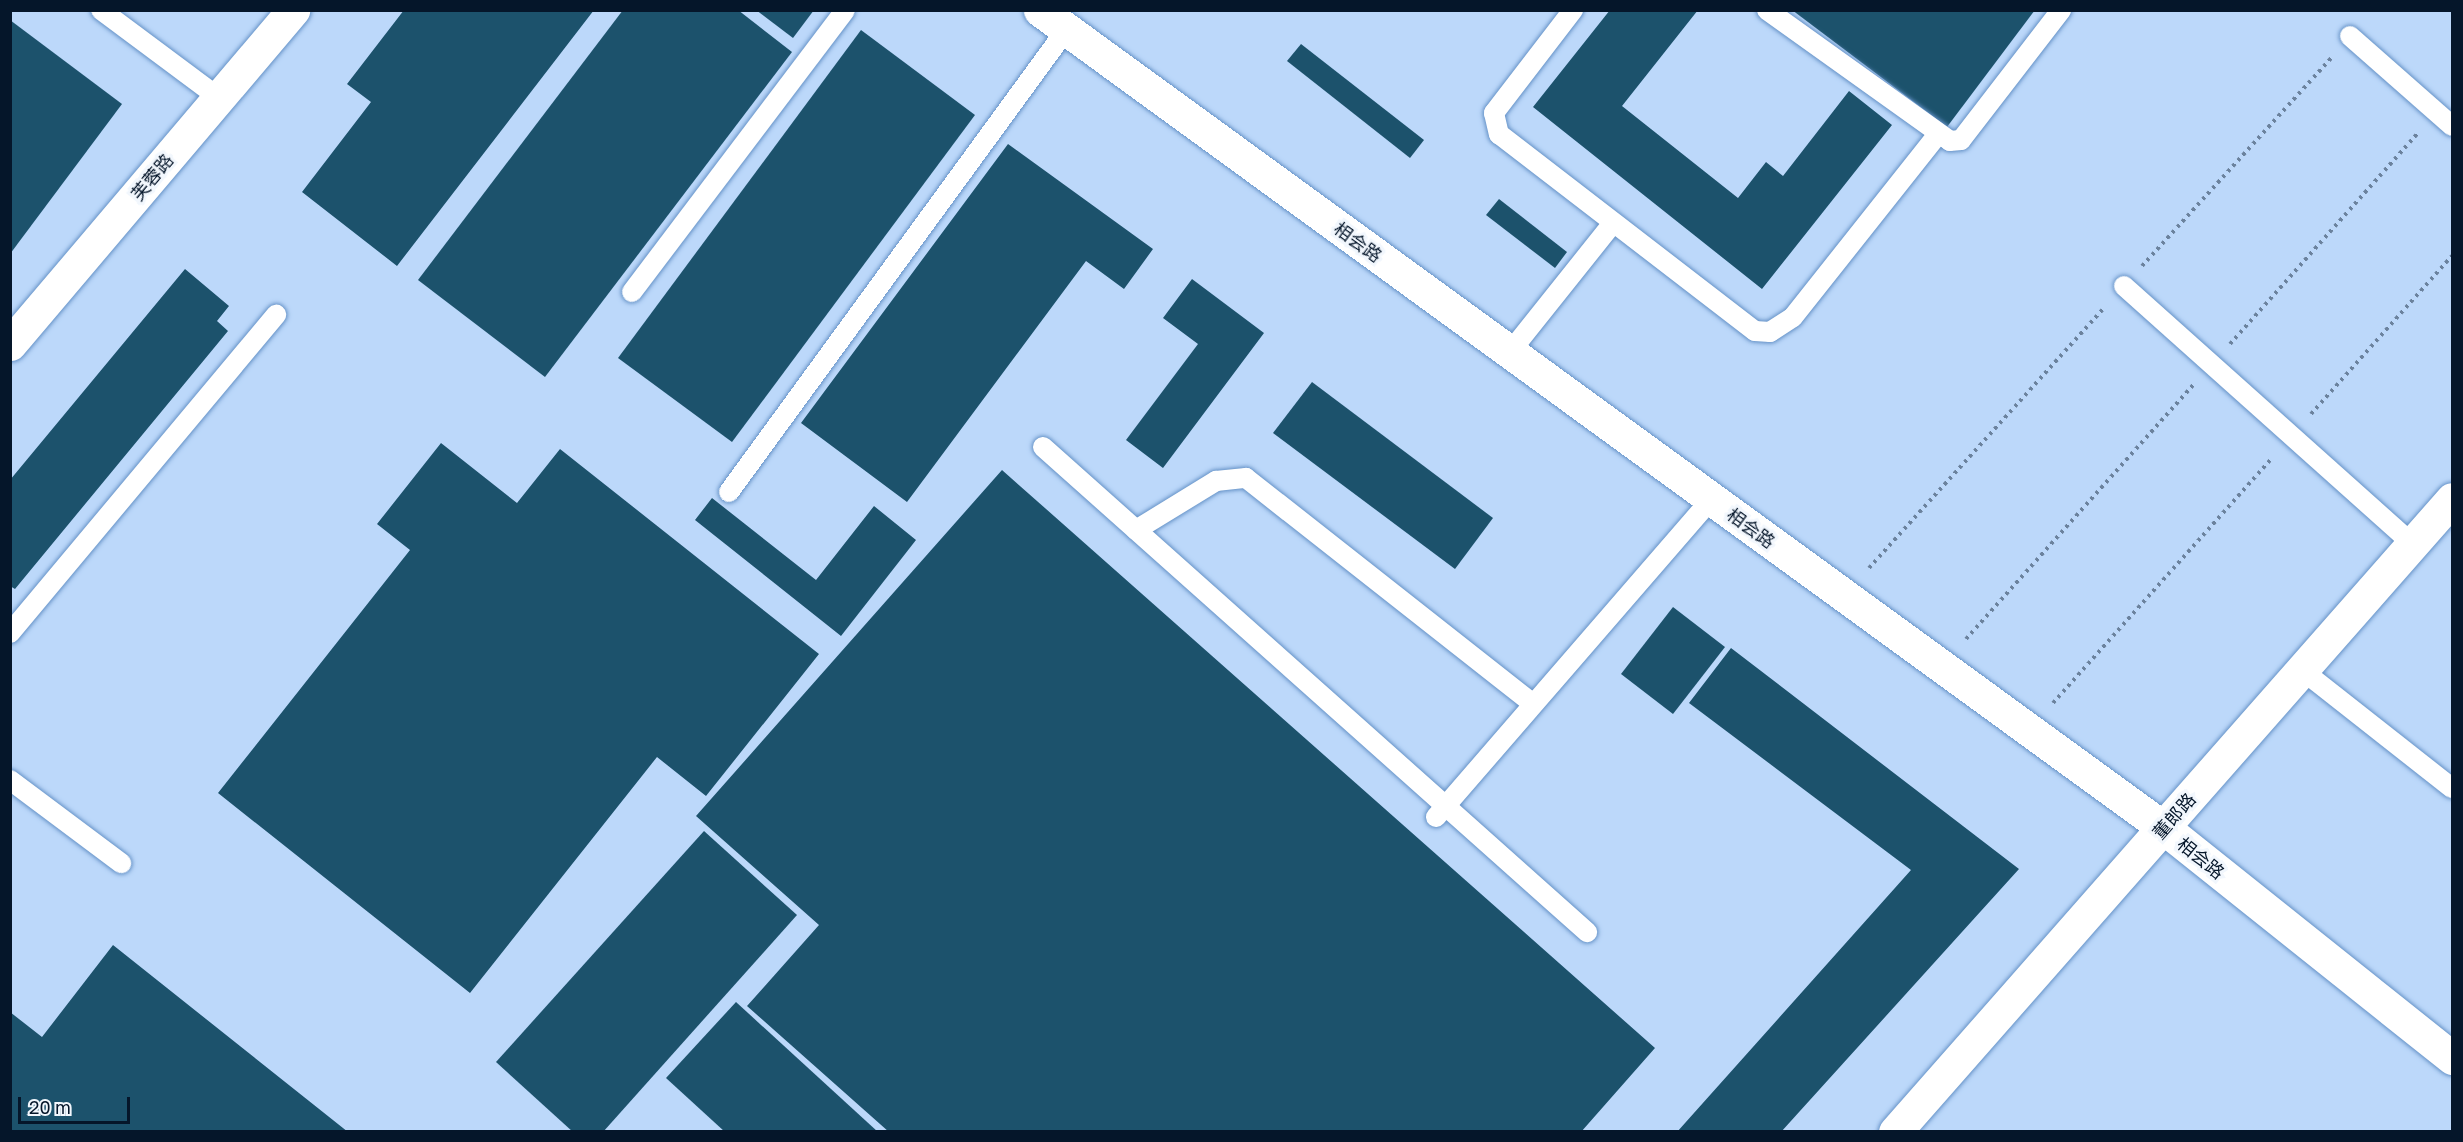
<!DOCTYPE html>
<meta charset="utf-8">
<style>
body{margin:0}
#map{position:relative;width:2463px;height:1142px;overflow:hidden;background:#bcd8fa;font-family:"Golos Text","Noto Sans SC",sans-serif}
div>[style]{position:absolute}
[style*='--x']{left:calc(var(--x)*1px);top:calc(var(--y)*1px);width:calc(var(--w)*1px);rotate:calc(var(--a)*1deg)}
.building>*{inset:0;background:#1c526c}
.path>*{height:4px;margin-top:-2px;transform-origin:0;background:repeating-linear-gradient(90deg,#6b829d 0 3px,transparent 0 7.5px)}
.roads{filter:drop-shadow(0 0 2px #6592c7) drop-shadow(0 0 2px #6592c7)}
.lane>*{height:20px;margin:-10px;padding:0 10px;transform-origin:10px;border-radius:10px;background:#fff}
.secondary>*{height:33px;margin:-16.5px;padding:0 16.5px;transform-origin:16.5px;border-radius:16.5px;background:#fff}
span{translate:-50% -50%;white-space:nowrap;text-align:center;line-height:1.15;-webkit-text-stroke:6px #f2f7fd;paint-order:stroke}
.street-label{font-size:18px;color:#05162a}
.frame{position:absolute;inset:0;border:12px solid #05162a;pointer-events:none}
.scale{position:absolute;left:18px;top:1097px;width:112px;height:27px;box-sizing:border-box;border:3px solid #05162a;border-top:0;padding-left:8px;font-size:18px;line-height:21px;white-space:nowrap;color:#05162a;-webkit-text-stroke:4px #f2f7fd;paint-order:stroke}
</style>
<div id="map">
<div class="building">
<i style="clip-path:polygon(404px 10px,594px 10px,397px 266px,302px 192px,371px 102px,347px 84px)"></i>
<i style="clip-path:polygon(623px 10px,738px 10px,792px 52px,545px 377px,418px 280px)"></i>
<i style="clip-path:polygon(756px 10px,814px 10px,793px 38px)"></i>
<i style="clip-path:polygon(1610px 10px,1698px 10px,1622px 106px,1738px 198px,1766px 162px,1783px 176px,1849px 91px,1892px 125px,1762px 289px,1533px 107px)"></i>
<i style="clip-path:polygon(1792px 10px,2035px 10px,1947px 127px)"></i>
<i style="clip-path:polygon(10px 20px,122px 104px,10px 254px)"></i>
<i style="clip-path:polygon(861px 30px,975px 115px,732px 442px,618px 358px)"></i>
<i style="clip-path:polygon(1301px 44px,1424px 140px,1410px 158px,1287px 61px)"></i>
<i style="clip-path:polygon(1008px 144px,1153px 249px,1124px 289px,1086px 261px,907px 502px,801px 423px)"></i>
<i style="clip-path:polygon(1499px 199px,1567px 252px,1555px 268px,1486px 215px)"></i>
<i style="clip-path:polygon(185px 269px,229px 306px,217px 321px,228px 331px,15px 589px,10px 586px,10px 480px)"></i>
<i style="clip-path:polygon(1192px 279px,1264px 333px,1163px 468px,1126px 440px,1198px 344px,1163px 318px)"></i>
<i style="clip-path:polygon(1312px 382px,1493px 518px,1455px 569px,1273px 433px)"></i>
<i style="clip-path:polygon(441px 443px,517px 503px,560px 449px,819px 654px,706px 796px,657px 757px,470px 993px,218px 793px,410px 550px,377px 524px)"></i>
<i style="clip-path:polygon(1002px 470px,1655px 1048px,1581px 1132px,889px 1132px,747px 1006px,819px 925px,696px 816px)"></i>
<i style="clip-path:polygon(712px 498px,816px 580px,874px 506px,916px 540px,841px 636px,695px 520px)"></i>
<i style="clip-path:polygon(1673px 607px,1725px 647px,1673px 714px,1621px 674px)"></i>
<i style="clip-path:polygon(1731px 648px,2019px 869px,1781px 1132px,1677px 1132px,1911px 870px,1689px 703px)"></i>
<i style="clip-path:polygon(704px 831px,797px 915px,603px 1132px,573px 1132px,496px 1062px)"></i>
<i style="clip-path:polygon(113px 945px,348px 1132px,10px 1132px,10px 1012px,42px 1037px)"></i>
<i style="clip-path:polygon(736px 1002px,878px 1132px,725px 1132px,666px 1078px)"></i>
</div>
<div class="path">
<i style="--x:2142;--y:266;--w:281;--a:-47.7"></i>
<i style="--x:2230;--y:344;--w:281;--a:-48.3"></i>
<i style="--x:2311;--y:414;--w:212;--a:-48.3"></i>
<i style="--x:1869;--y:568;--w:352;--a:-47.9"></i>
<i style="--x:1966;--y:639;--w:341;--a:-48.2"></i>
<i style="--x:2053;--y:703;--w:329;--a:-48.2"></i>
</div>
<div class="roads">
<div class="lane">
<i style="--x:101;--y:10;--w:147;--a:36.7"></i>
<i style="--x:1573;--y:10;--w:130;--a:127.5"></i>
<i style="--x:1494;--y:113;--w:22;--a:77"></i>
<i style="--x:1499;--y:134;--w:323;--a:37.6"></i>
<i style="--x:1755;--y:331;--w:15;--a:4"></i>
<i style="--x:1770;--y:332;--w:27;--a:-33"></i>
<i style="--x:1793;--y:317;--w:232;--a:-51.6"></i>
<i style="--x:1767;--y:10;--w:225;--a:35.6"></i>
<i style="--x:1950;--y:141;--w:11;--a:-5"></i>
<i style="--x:1961;--y:140;--w:164;--a:-52.4"></i>
<i style="--x:2350;--y:36;--w:136;--a:41.4"></i>
<i style="--x:2124;--y:286;--w:387;--a:41.8"></i>
<i style="--x:632;--y:292;--w:353;--a:-52.9"></i>
<i style="--x:1510;--y:352;--w:165;--a:-51.4"></i>
<i style="--x:1043;--y:447;--w:729;--a:41.72"></i>
<i style="--x:729;--y:492;--w:572;--a:-53.89"></i>
<i style="--x:1136;--y:530;--w:94;--a:-31.5"></i>
<i style="--x:1216;--y:481;--w:30;--a:-6"></i>
<i style="--x:1246;--y:478;--w:365;--a:38.2"></i>
<i style="--x:10;--y:633;--w:415;--a:-50.1"></i>
<i style="--x:2302;--y:670;--w:191;--a:38.2"></i>
<i style="--x:10;--y:780;--w:139;--a:36.8"></i>
<i style="--x:1436;--y:817;--w:420;--a:-49.1"></i>
</div>
<div class="secondary">
<i style="--x:1040;--y:10;--w:1390;--a:36.05"></i>
<i style="--x:2164;--y:828;--w:369;--a:38.6"></i>
<i style="--x:10;--y:344;--w:438;--a:-49.7"></i>
<i style="--x:1895;--y:1132;--w:843;--a:-48.65"></i>
</div>
</div>
<div class="street-label">
<span style="left:152px;top:177px;rotate:-50deg">芙蓉路</span>
<span style="left:1358px;top:242px;rotate:36deg">相会路</span>
<span style="left:1751px;top:528px;rotate:36deg">相会路</span>
<span style="left:2174px;top:816px;rotate:-49deg">董郎路</span>
<span style="left:2201px;top:858px;rotate:39deg">相会路</span>
</div>
<div class="frame"></div>
<div class="scale">20 m</div>
</div>
